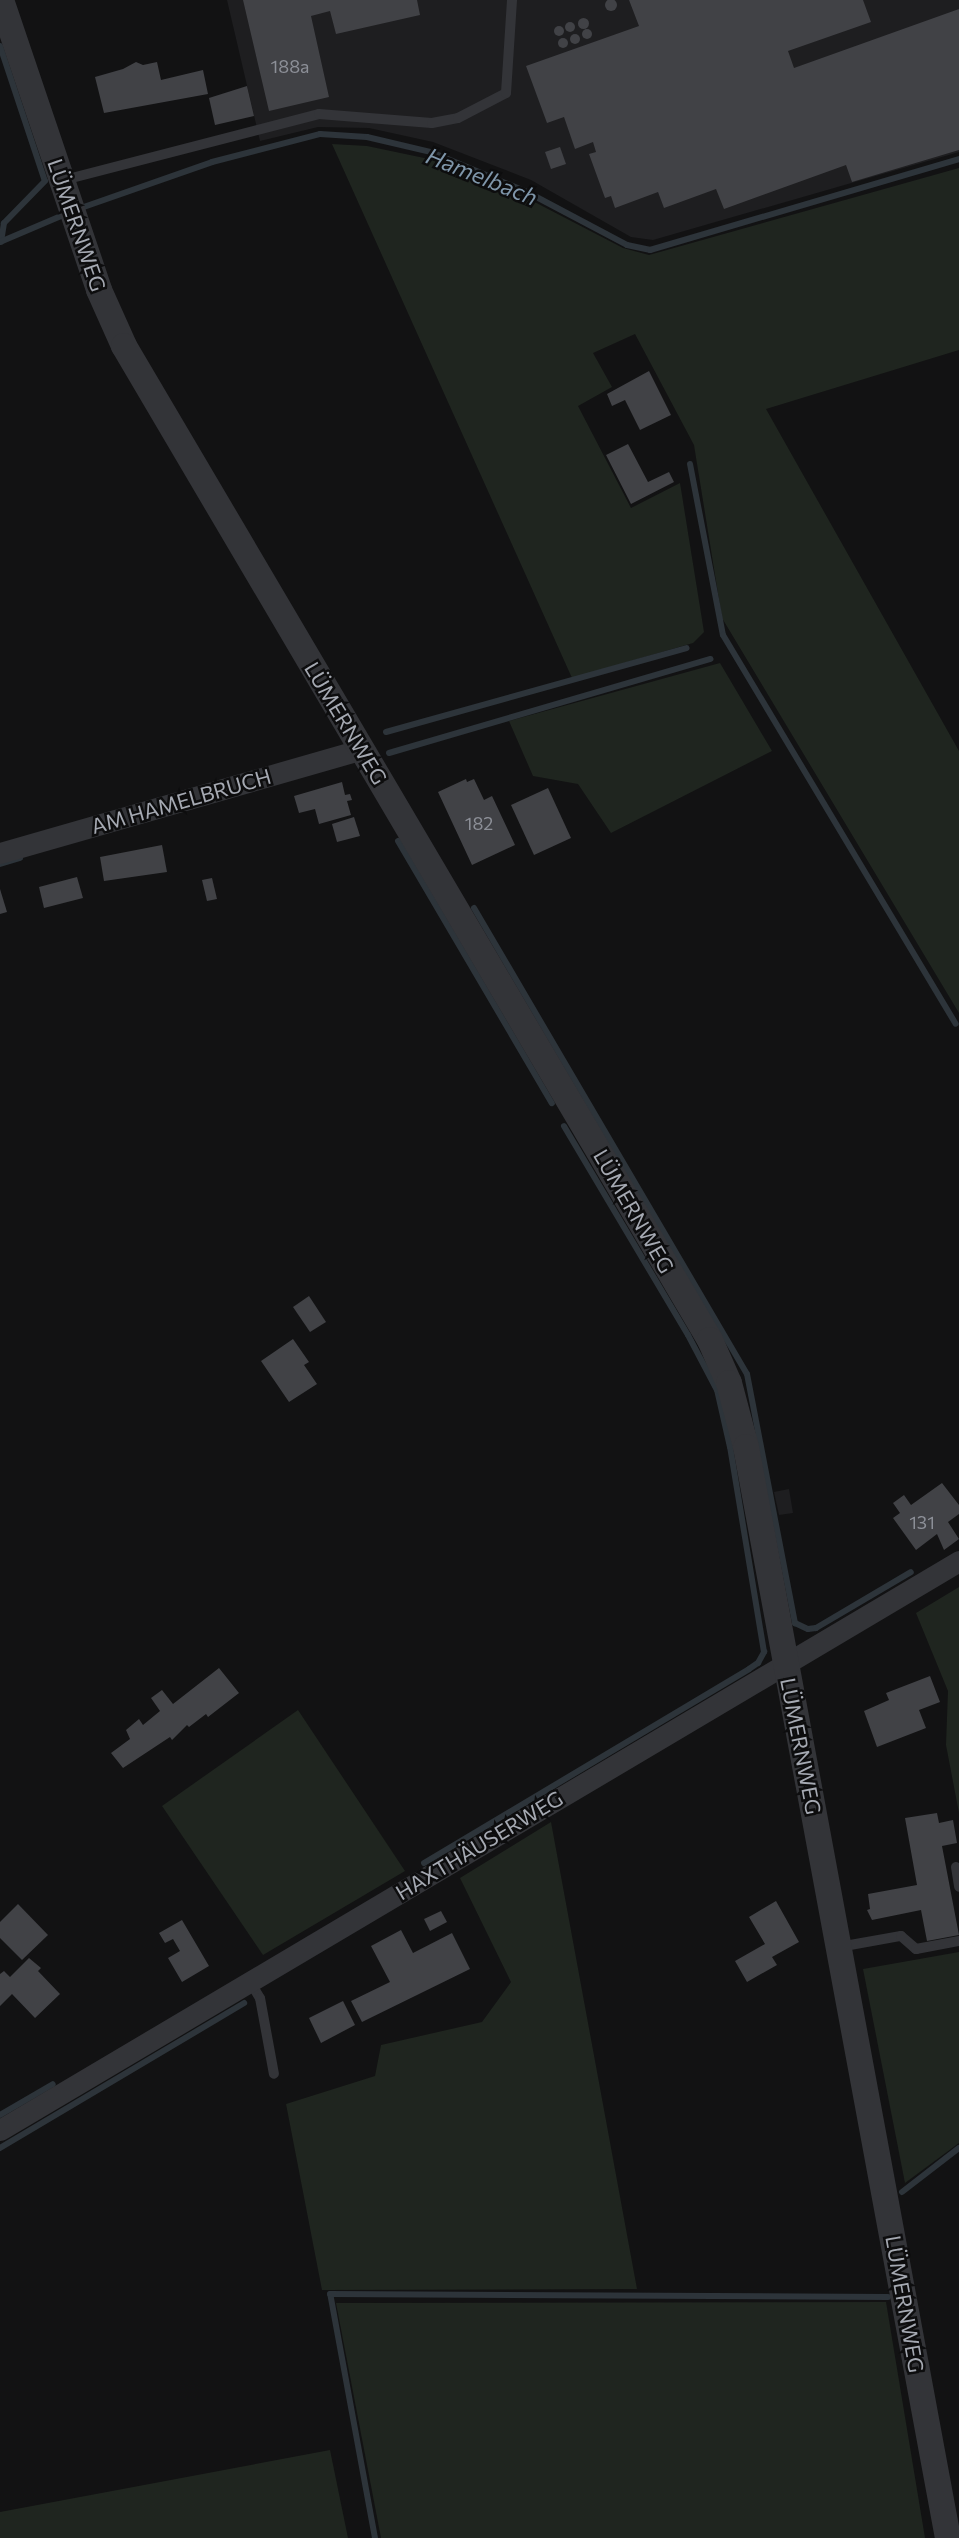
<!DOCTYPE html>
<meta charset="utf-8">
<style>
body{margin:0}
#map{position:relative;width:959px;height:2538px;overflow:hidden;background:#121213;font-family:Commissioner,sans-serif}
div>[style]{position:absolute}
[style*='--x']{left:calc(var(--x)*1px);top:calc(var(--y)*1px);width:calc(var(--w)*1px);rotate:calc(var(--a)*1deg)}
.built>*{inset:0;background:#1e1e20}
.green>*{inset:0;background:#1f251f}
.stream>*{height:6px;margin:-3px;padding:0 3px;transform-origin:3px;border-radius:3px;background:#2d343a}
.building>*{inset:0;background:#414246}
.round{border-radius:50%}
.service>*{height:10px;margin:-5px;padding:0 5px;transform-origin:5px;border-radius:5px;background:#333438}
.minor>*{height:21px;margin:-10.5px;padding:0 10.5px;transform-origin:10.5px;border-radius:10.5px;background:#333438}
.tertiary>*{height:26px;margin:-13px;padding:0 13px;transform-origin:13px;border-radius:13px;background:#333438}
span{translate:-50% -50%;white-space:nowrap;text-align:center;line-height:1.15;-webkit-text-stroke:5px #0d0d0e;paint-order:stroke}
.number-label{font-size:18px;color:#8c8f97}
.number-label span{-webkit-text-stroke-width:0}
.street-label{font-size:21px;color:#a5a9b2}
.water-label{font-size:23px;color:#7f96aa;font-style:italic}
</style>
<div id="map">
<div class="built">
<i style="clip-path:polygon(227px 0,959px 0,959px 152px,653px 240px,631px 237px,531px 180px,433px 142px,369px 128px,318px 127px,260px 141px)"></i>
<i style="clip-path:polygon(789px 1489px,793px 1513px,779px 1515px,774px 1492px)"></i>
</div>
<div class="green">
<i style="clip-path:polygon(332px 144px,367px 146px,429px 159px,523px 196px,623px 248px,649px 255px,959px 168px,959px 350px,766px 409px,959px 751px,959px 1013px,722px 618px,694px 445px,635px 334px,593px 353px,612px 387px,578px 406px,631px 508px,680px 483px,704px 632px,693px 643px,572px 678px)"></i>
<i style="clip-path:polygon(720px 663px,772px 751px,611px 833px,578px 784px,533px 776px,509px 721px)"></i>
<i style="clip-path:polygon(959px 1587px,959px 1813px,946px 1745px,948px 1691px,916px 1613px)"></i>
<i style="clip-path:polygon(298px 1710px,405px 1871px,263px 1955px,162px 1806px)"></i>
<i style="clip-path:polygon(551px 1822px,637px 2289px,322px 2290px,286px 2104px,375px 2076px,381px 2045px,482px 2022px,511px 1982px,460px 1878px)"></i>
<i style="clip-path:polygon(959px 1952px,959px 2143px,905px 2183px,863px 1969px)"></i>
<i style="clip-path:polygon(886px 2302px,925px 2538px,381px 2538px,336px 2303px)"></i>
<i style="clip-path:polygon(330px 2450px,348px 2538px,0 2538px,0 2512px)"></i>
</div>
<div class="stream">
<i style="--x:0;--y:46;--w:142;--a:71.6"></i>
<i style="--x:45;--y:181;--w:59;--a:134.3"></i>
<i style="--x:4;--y:223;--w:19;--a:99"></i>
<i style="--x:78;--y:209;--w:142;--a:-19.3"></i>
<i style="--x:212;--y:162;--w:112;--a:-14.5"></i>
<i style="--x:320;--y:134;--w:47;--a:3.7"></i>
<i style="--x:367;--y:137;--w:66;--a:13.2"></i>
<i style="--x:431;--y:152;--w:104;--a:22.6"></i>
<i style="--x:527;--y:192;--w:113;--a:27.9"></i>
<i style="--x:627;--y:245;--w:24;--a:12"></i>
<i style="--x:650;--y:250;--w:322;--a:-16.4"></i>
<i style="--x:0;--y:242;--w:74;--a:-23.1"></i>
<i style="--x:690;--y:464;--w:174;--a:79.1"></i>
<i style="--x:723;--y:635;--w:453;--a:59.1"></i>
<i style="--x:386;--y:732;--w:312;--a:-15.6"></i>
<i style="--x:389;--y:753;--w:335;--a:-16.3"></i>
<i style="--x:398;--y:841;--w:304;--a:59.6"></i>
<i style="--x:0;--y:864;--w:21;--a:-17"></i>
<i style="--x:474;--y:908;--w:540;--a:59.64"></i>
<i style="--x:747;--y:1374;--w:254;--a:79.1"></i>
<i style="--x:795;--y:1623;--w:14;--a:25"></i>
<i style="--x:808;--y:1629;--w:8;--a:-7"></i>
<i style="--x:816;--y:1628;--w:110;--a:-30.5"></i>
<i style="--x:424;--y:1863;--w:378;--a:-30.8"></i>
<i style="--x:749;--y:1669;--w:11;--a:-34"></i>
<i style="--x:758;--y:1663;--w:13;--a:-61"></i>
<i style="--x:764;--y:1652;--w:208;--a:-99.4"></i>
<i style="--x:730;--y:1447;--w:58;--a:-102.8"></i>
<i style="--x:717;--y:1390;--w:62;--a:-117.8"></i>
<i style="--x:688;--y:1335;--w:243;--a:-120.7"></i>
<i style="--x:0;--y:2115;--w:61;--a:-30.3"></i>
<i style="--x:0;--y:2148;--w:284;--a:-30.7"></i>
<i style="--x:902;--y:2192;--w:72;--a:-37.7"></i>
<i style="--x:375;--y:2538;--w:248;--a:-100.4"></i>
<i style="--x:330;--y:2294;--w:558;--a:0.31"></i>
</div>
<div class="building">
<i class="round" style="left:605px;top:-1px;width:12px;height:12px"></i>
<i style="clip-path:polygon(243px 0,417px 0,420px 15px,336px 34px,330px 11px,311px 16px,329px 97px,269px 111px)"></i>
<i style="clip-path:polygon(629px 0,863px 0,871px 22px,788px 51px,794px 68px,959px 9px,959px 150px,852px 182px,846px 165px,724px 209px,716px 189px,664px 208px,658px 192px,615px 208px,611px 196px,605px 198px,589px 154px,596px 152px,593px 142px,575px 149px,564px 117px,547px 123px,526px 66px,639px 26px)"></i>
<i class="round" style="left:577.5px;top:17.5px;width:11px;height:11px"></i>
<i class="round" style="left:565px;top:22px;width:10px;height:10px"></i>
<i class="round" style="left:554px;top:26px;width:10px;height:10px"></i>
<i class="round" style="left:582px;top:29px;width:10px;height:10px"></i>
<i class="round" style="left:570px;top:34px;width:10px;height:10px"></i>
<i class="round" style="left:558px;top:38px;width:10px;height:10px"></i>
<i style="clip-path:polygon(136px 62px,143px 65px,157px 62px,161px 80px,203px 70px,208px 94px,104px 113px,95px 77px,123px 69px)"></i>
<i style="clip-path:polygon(247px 86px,254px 116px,215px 125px,209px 98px)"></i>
<i style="clip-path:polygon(560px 147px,566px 164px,551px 169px,545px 152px)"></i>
<i style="clip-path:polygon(649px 371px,671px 415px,640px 430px,625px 400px,612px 406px,607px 394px)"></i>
<i style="clip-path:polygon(628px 444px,648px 482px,669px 472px,674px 482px,631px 504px,606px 455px)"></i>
<i style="clip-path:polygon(466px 779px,467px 782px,474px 779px,484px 800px,492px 796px,515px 845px,472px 865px,438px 792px)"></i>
<i style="clip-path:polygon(342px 782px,345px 795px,350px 794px,352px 800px,347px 801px,351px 815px,319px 824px,315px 809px,299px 813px,294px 796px)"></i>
<i style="clip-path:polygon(548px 788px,571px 838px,534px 855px,511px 805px)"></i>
<i style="clip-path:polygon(354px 817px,360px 836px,337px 842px,332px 824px)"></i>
<i style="clip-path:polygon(162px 845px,167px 872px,104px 881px,100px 857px)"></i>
<i style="clip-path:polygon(77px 877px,83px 898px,44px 908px,39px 887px)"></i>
<i style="clip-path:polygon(212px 878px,217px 899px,207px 901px,202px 880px)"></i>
<i style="clip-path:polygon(0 889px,7px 912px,0 914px)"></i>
<i style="clip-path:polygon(309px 1296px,326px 1322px,310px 1332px,293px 1307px)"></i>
<i style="clip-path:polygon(293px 1339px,309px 1362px,304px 1365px,317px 1384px,289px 1402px,261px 1361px)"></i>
<i style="clip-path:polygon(942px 1483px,959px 1505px,959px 1514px,948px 1522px,959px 1539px,944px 1550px,937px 1534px,916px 1550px,893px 1518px,900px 1513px,893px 1503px,904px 1495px,911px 1505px)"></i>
<i style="clip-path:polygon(219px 1668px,239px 1693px,208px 1717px,206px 1714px,189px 1727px,187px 1725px,172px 1740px,170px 1737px,123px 1768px,111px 1753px,130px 1739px,126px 1730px,139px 1719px,143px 1725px,160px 1711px,151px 1698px,162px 1690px,173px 1704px)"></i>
<i style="clip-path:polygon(930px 1676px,940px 1702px,919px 1710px,926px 1728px,877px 1747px,864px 1711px,889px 1700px,886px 1693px)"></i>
<i style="clip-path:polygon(937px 1813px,939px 1823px,953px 1820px,957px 1843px,942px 1846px,959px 1935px,927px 1941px,921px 1910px,872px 1920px,867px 1910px,870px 1909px,868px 1894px,917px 1885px,905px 1818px)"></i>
<i style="clip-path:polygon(776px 1901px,799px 1942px,772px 1957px,777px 1965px,747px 1982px,735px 1961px,765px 1944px,749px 1917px)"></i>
<i style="clip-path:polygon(18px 1904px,48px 1935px,22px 1960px,0 1938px,0 1922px)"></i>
<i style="clip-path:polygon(441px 1911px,447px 1922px,430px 1931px,424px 1919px)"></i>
<i style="clip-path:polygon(182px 1920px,209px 1966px,182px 1982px,168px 1958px,180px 1951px,173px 1939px,165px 1943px,159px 1933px)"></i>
<i style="clip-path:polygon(401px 1930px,413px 1953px,452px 1933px,470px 1969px,362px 2022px,351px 2001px,390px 1982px,371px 1946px)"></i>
<i style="clip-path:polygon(29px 1958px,41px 1968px,38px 1971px,60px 1994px,35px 2018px,12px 1994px,0 2006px,0 1974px,4px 1971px,10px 1977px)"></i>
<i style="clip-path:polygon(343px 2001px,355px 2025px,321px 2043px,309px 2018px)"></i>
</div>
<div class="service">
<i style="--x:64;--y:180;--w:263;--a:-14.5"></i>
<i style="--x:319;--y:114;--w:113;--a:4.6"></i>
<i style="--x:432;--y:123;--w:26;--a:-11"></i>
<i style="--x:458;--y:118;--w:54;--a:-27.5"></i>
<i style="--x:506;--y:93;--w:93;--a:-86.3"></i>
<i style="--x:956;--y:1867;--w:20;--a:81"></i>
<i style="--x:839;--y:1947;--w:63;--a:-10.1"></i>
<i style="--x:901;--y:1936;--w:20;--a:41"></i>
<i style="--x:916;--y:1949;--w:44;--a:-10.5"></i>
<i style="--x:249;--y:1980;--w:21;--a:59"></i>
<i style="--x:260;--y:1998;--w:77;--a:79.6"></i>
</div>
<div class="minor">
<i style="--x:0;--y:853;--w:377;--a:-16"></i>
<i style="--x:0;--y:2130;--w:1115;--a:-30.68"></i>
</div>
<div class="tertiary">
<i style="--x:1;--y:0;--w:306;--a:71.3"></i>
<i style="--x:99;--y:290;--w:61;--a:65.9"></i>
<i style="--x:124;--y:346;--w:1154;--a:59.48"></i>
<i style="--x:710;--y:1340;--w:47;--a:66.2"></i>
<i style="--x:729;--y:1383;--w:66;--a:75.1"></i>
<i style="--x:746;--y:1447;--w:1110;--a:79.51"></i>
</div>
<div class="number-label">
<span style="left:290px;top:66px">188a</span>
<span style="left:479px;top:823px">182</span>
<span style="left:922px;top:1522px">131</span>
</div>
<div class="street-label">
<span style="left:77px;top:225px;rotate:71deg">LÜMERNWEG</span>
<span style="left:346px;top:723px;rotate:59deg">LÜMERNWEG</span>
<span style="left:181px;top:801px;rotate:-16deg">AM HAMELBRUCH</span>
<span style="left:634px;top:1211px;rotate:60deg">LÜMERNWEG</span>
<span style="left:801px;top:1746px;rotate:79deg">LÜMERNWEG</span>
<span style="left:479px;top:1845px;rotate:-31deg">HAXTHÄUSERWEG</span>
<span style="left:905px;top:2304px;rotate:80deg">LÜMERNWEG</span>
</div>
<div class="water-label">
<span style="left:482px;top:176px;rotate:22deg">Hamelbach</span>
</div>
</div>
